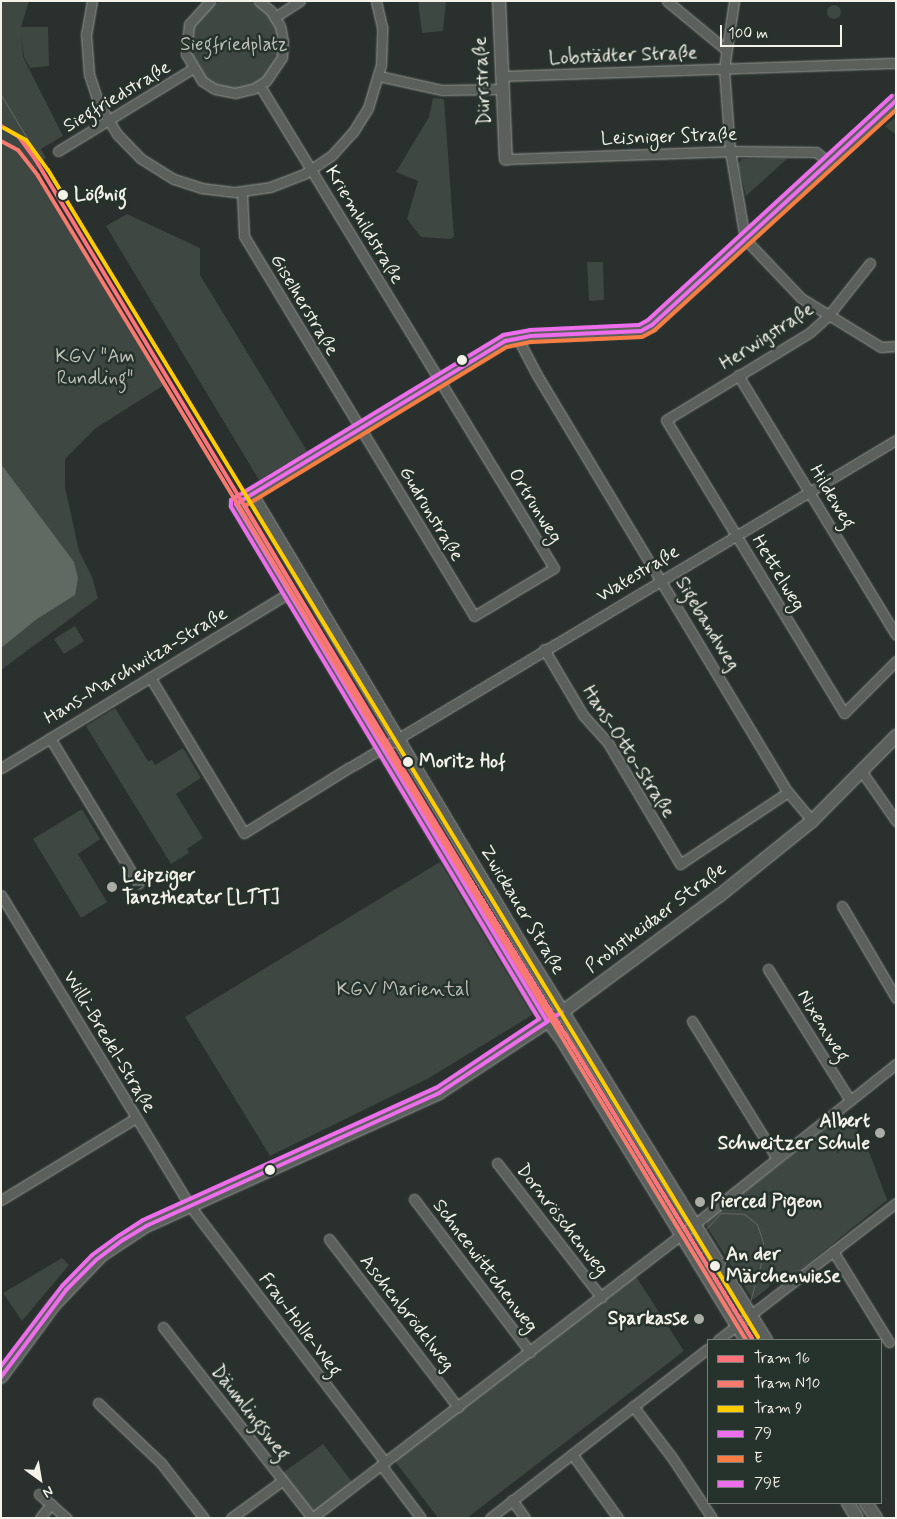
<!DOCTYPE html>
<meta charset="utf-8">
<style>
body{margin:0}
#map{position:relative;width:897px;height:1519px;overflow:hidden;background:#29302d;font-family:Mynerve,sans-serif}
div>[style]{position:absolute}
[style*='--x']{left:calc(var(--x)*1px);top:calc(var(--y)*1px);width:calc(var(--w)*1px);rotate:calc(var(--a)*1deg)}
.green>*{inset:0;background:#3e4742}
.round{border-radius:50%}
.water>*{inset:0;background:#616963}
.roads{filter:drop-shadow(0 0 1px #969996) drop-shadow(0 0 1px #969996)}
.street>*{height:9px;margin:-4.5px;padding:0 4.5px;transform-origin:4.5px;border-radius:4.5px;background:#5c605c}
.secondary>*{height:12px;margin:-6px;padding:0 6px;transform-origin:6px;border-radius:6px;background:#5c605c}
.tram>*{height:1px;margin:-0.5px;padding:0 0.5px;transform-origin:0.5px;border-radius:0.5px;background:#646764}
.bus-1>*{height:4px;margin:-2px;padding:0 2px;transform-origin:2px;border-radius:2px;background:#ed6ded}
.bus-2>*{height:4px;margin:-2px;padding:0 2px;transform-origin:2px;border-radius:2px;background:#f77d43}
.bus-3>*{height:4px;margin:-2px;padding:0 2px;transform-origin:2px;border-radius:2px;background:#ed6ded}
.tram-1>*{height:4px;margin:-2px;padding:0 2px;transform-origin:2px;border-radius:2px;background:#fc737c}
.tram-2>*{height:4px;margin:-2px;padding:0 2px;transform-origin:2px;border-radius:2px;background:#f57a6f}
.tram-3>*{height:4px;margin:-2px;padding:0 2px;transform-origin:2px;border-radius:2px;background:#fc0}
.dots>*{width:14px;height:14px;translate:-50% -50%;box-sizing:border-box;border:2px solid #26332d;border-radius:50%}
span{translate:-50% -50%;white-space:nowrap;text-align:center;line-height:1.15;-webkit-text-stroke:5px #26332d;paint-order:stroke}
.park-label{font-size:19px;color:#bebfb7}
.street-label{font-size:19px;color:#f4f1e8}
.stop-label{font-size:19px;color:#f4f1e8;font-weight:700}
.left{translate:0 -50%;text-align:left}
.poi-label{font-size:19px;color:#f4f1e8;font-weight:700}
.right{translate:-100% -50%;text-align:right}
.frame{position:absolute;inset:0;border:2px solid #f4f1e8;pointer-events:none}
.legend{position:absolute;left:707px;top:1339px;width:175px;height:165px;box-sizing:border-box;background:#26332d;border:1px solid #787f78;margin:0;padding:6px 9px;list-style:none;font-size:15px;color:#f4f1e8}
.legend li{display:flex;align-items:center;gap:10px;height:25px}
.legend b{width:25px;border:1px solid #787f78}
.north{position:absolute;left:15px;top:1454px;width:50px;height:50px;-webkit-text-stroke:4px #26332d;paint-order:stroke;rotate:148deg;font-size:14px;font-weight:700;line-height:20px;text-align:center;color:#f4f1e8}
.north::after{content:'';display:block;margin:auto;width:18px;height:22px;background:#f4f1e8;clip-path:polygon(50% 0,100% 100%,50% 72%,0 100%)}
.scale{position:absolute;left:720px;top:25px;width:122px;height:22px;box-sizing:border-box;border:2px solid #f4f1e8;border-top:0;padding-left:6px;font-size:15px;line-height:18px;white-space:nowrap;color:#f4f1e8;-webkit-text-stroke:4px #26332d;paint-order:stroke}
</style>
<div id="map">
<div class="green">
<i class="round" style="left:190px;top:-1px;width:90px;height:90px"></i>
<i style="clip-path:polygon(1px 1px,29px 1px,21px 27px,48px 27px,49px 66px,30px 68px,24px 57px,21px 35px,23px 57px,63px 136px,41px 149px,46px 158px,38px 163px,37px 170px,164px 385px,96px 428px,65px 459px,65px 487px,79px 551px,92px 577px,98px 598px,1px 670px)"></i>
<i style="clip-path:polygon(418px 1px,446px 1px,443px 31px,422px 33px)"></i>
<i class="round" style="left:827px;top:5px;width:14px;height:14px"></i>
<i style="clip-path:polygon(433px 98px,444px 99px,454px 237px,450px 239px,421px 237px,407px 219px,418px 181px,396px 172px,429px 117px)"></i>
<i style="clip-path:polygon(896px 117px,896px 135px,885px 126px)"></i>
<i style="clip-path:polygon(788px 158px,746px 196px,738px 164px,742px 159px)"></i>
<i style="clip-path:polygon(127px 214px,200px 248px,200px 275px,307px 451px,259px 480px,106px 226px)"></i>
<i style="clip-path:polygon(587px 262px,603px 262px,604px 300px,589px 301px)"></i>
<i style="clip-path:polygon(75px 626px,84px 641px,64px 654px,54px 639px)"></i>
<i style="clip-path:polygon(115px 708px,148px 761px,152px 760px,155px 765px,183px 748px,201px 778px,176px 794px,203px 838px,187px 849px,189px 853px,171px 864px,86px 726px)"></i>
<i style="clip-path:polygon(82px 809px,100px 839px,78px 854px,107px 902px,81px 918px,33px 839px)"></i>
<i style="clip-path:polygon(440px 862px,532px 1015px,429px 1078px,270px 1156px,185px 1017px)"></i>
<i style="clip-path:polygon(843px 1115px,853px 1124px,870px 1154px,887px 1200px,790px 1278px,784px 1275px,753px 1300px,706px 1225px,708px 1220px)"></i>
<i style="clip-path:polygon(62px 1258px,69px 1265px,22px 1321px,3px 1293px)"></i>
<i style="clip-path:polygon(635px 1275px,684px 1351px,467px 1518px,438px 1518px,394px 1460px)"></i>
<i style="clip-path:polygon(323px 1444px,353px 1483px,315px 1512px,281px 1474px)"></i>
</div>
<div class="water">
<i style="clip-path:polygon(1px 464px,74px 562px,78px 578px,75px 595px,37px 619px,1px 648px)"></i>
</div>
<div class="roads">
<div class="street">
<i style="--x:92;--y:1;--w:34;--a:100"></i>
<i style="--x:86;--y:34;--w:40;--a:85.7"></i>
<i style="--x:89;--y:74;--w:32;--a:72"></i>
<i style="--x:99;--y:104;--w:35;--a:59"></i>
<i style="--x:117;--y:134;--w:33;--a:46"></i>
<i style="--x:140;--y:158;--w:40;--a:32"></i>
<i style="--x:174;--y:179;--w:28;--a:18"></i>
<i style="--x:201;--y:188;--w:34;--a:7"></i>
<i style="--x:235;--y:192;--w:35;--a:-8"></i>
<i style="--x:270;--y:187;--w:36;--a:-21"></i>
<i style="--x:304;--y:174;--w:34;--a:-34"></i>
<i style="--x:332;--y:155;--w:31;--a:-48"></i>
<i style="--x:353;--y:132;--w:28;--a:-58"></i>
<i style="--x:368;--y:108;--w:45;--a:-73.2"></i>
<i style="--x:381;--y:65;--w:38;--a:-88"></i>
<i style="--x:382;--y:27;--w:27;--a:-103"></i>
<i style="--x:210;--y:1;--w:31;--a:132"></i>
<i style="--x:189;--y:24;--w:30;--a:96"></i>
<i style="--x:186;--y:54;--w:31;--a:59"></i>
<i style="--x:202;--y:81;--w:15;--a:32"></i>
<i style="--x:215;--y:89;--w:20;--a:11"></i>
<i style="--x:235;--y:93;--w:18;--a:-13"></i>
<i style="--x:253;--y:89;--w:15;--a:-32"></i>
<i style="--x:266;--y:81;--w:29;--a:-56"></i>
<i style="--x:282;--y:57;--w:16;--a:-86"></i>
<i style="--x:283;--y:41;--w:15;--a:-101"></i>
<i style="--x:280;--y:26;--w:17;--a:-121"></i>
<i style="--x:271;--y:11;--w:16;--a:-140"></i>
<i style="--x:667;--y:1;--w:75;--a:39.6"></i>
<i style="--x:734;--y:1;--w:69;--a:98.4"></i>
<i style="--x:724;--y:69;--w:82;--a:85.8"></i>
<i style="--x:730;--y:151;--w:89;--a:80.3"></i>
<i style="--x:745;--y:239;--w:81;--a:46.5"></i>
<i style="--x:801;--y:298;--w:94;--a:31.5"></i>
<i style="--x:881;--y:347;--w:15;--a:-4"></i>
<i style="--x:275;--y:17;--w:30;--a:-33"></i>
<i style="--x:379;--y:76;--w:65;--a:12.5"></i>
<i style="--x:442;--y:90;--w:60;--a:-1"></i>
<i style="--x:502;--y:76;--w:394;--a:-1.9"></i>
<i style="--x:58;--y:151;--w:157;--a:-31.5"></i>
<i style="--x:506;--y:159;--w:224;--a:-2"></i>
<i style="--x:730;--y:151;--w:86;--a:0.7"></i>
<i style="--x:816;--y:152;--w:16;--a:38"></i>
<i style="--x:242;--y:192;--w:44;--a:87.4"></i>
<i style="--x:244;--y:236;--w:444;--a:58.8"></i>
<i style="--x:474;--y:616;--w:93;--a:-31"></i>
<i style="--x:554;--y:568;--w:565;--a:-121.38"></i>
<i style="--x:870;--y:263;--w:68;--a:128.4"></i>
<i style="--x:828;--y:316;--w:25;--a:138"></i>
<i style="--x:809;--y:333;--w:167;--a:148.7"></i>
<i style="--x:666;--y:420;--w:343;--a:58.7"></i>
<i style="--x:844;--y:713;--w:74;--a:-45"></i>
<i style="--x:517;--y:337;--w:43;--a:62.2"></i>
<i style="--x:537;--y:375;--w:487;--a:59"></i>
<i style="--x:788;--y:792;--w:38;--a:50"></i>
<i style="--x:738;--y:375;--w:304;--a:58.7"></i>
<i style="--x:544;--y:649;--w:77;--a:59.4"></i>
<i style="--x:583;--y:715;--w:38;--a:48"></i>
<i style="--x:608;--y:743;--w:141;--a:59.2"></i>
<i style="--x:680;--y:864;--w:130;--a:-33.7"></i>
<i style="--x:150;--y:677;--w:182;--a:58.9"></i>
<i style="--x:244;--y:833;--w:125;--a:-31.9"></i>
<i style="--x:50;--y:738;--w:170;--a:58.7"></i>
<i style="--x:354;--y:765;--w:632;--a:-30.95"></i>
<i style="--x:1;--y:768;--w:337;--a:-31.3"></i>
<i style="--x:862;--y:772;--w:60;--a:55.2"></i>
<i style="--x:1;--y:895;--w:364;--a:58.7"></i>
<i style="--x:190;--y:1206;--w:322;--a:52.7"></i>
<i style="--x:842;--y:906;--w:107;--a:59.6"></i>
<i style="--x:768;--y:969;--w:155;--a:58"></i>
<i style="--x:692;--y:1021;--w:160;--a:58.3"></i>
<i style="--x:497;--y:1163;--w:170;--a:52.2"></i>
<i style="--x:414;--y:1199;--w:192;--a:52.8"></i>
<i style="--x:1;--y:1200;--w:158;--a:-31.3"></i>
<i style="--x:329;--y:1239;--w:212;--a:52.5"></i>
<i style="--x:833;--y:1251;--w:107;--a:58.4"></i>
<i style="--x:163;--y:1327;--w:242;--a:52"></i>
<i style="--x:718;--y:1340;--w:225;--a:-37.6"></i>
<i style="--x:98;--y:1403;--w:87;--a:43.6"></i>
<i style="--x:161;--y:1463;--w:70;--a:52"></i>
<i style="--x:633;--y:1406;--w:63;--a:52.8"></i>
<i style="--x:671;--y:1456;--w:74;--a:56.5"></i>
<i style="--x:572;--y:1454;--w:79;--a:54.3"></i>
<i style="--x:381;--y:1465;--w:66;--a:53"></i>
<i style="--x:39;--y:1494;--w:37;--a:41"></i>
<i style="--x:512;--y:1500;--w:22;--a:54"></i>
<i style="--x:40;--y:1518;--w:18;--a:-52"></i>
<i style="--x:231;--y:1518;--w:63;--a:-36"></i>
<i style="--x:312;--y:1518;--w:465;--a:-37.5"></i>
<i style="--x:681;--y:1235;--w:275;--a:-38.5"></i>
<i style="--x:490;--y:1518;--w:276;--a:-37.9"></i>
</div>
<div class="secondary">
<i style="--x:499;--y:1;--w:158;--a:87.5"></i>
<i style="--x:252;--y:495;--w:534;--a:59.11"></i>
<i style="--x:526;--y:953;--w:455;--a:58.2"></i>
<i style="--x:746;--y:1340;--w:356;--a:-121.5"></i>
<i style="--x:560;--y:1037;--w:40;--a:-127"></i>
<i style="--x:536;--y:1005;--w:584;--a:-120.91"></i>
<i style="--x:236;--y:504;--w:315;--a:-31.2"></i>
<i style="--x:505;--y:341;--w:25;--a:-11"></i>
<i style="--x:530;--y:336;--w:111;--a:-2.6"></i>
<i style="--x:641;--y:331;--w:13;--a:-29"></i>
<i style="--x:652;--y:325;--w:331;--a:-42.6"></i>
<i style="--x:1;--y:1377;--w:89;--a:-53.6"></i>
<i style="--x:54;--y:1305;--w:69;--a:-46.2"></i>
<i style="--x:102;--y:1255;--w:53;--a:-33.4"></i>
<i style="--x:146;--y:1226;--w:322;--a:-24.4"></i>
<i style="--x:439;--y:1093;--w:147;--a:-33.4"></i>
<i style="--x:562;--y:1012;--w:195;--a:-36.5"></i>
<i style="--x:719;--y:896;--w:119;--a:-38.9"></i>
<i style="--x:812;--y:821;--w:120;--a:-45.3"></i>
<i style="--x:848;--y:1503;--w:17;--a:59"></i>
<i style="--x:866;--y:1503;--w:18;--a:56"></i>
</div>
</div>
<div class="tram">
<i style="--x:1;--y:95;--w:118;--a:58.9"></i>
<i style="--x:702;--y:1256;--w:24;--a:-88"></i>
<i style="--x:703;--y:1232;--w:26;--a:-47"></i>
<i style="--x:721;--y:1213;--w:23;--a:2"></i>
<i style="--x:744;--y:1214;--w:16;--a:38"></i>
<i style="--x:757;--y:1224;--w:19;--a:72"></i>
<i style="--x:763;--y:1242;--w:21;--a:95"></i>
<i style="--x:761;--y:1263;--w:51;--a:105.9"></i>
<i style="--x:747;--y:1312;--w:22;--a:74"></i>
</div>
<div class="bus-1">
<i style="--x:547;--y:1021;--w:603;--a:-121.03"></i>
<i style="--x:236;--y:504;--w:315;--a:-31.2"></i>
<i style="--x:505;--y:341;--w:25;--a:-11"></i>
<i style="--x:530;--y:336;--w:111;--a:-2.6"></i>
<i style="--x:641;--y:331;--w:13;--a:-29"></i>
<i style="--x:652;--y:325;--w:331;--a:-42.6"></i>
<i style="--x:1;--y:1377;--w:109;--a:-53.2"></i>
<i style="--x:66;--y:1290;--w:42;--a:-45"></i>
<i style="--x:96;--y:1260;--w:34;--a:-37"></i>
<i style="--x:123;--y:1240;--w:27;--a:-31"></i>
<i style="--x:146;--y:1226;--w:322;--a:-24.4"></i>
<i style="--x:439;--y:1093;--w:147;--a:-33.4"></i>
</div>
<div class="bus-2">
<i style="--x:751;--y:1337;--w:356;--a:-121.5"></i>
<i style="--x:565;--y:1034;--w:40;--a:-127"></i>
<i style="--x:541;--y:1002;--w:578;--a:-120.83"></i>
<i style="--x:245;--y:506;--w:306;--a:-31.3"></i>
<i style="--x:507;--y:347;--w:25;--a:-12"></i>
<i style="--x:531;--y:342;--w:111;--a:-2.6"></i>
<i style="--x:642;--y:337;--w:15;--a:-28"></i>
<i style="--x:655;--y:330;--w:326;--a:-42.4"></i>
</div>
<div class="bus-3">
<i style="--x:1;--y:1366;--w:101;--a:-52.7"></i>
<i style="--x:62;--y:1286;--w:43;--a:-45.9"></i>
<i style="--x:92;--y:1255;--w:34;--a:-36"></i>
<i style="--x:120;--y:1235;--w:27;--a:-33"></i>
<i style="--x:143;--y:1220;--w:321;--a:-24.3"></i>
<i style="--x:436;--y:1088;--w:124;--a:-33.8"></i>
<i style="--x:539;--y:1019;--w:598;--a:-121.03"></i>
<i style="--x:231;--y:507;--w:7;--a:-90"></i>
<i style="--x:231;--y:500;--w:318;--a:-31.2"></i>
<i style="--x:503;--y:335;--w:27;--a:-10"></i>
<i style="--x:530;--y:330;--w:109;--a:-2.6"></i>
<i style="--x:639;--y:325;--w:10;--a:-29"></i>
<i style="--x:648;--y:320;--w:331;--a:-42.6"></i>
</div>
<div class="tram-1">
<i style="--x:1;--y:126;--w:21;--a:31"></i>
<i style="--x:19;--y:137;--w:27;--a:54"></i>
<i style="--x:35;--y:159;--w:840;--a:58.88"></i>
<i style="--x:469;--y:878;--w:542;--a:58.42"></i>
</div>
<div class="tram-2">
<i style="--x:1;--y:141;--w:19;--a:28"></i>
<i style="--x:18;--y:150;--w:33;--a:52"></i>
<i style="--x:38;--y:176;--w:1362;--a:58.69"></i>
</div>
<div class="tram-3">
<i style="--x:4;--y:128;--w:25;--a:29"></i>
<i style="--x:26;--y:140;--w:37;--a:54"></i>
<i style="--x:48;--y:170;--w:1366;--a:58.68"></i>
</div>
<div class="dots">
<i style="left:63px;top:195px;background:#f4f1e8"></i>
<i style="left:462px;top:360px;background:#f4f1e8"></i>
<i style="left:408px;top:762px;background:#f4f1e8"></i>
<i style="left:112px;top:887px;background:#adada7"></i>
<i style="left:880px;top:1133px;background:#adada7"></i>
<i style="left:270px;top:1170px;background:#f4f1e8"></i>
<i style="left:700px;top:1202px;background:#adada7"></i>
<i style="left:715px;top:1266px;background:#f4f1e8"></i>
<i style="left:699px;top:1319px;background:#adada7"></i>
</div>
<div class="park-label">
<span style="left:234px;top:45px">Siegfriedplatz</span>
<span style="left:95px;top:368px">KGV "Am<br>Rundling"</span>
<span style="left:403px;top:990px">KGV Mariental</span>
</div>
<div class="street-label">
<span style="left:623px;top:56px;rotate:-2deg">Lobstädter Straße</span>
<span style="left:483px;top:81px;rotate:-93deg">Dürrstraße</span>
<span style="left:117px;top:97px;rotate:-31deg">Siegfriedstraße</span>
<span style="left:669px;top:137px;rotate:-2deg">Leisniger Straße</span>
<span style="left:364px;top:225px;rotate:59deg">Kriemhildstraße</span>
<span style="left:304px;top:305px;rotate:59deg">Giselherstraße</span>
<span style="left:767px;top:337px;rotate:-33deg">Herwigstraße</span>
<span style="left:832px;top:497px;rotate:59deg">Hildeweg</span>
<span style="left:535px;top:506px;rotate:58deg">Ortrunweg</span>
<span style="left:431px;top:514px;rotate:59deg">Gudrunstraße</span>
<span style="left:778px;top:573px;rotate:59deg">Hettelweg</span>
<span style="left:638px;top:574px;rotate:-31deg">Watestraße</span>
<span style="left:707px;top:624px;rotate:59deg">Sigebandweg</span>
<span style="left:136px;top:666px;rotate:-31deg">Hans-Marchwitza-Straße</span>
<span style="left:628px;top:752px;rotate:57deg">Hans-Otto-Straße</span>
<span style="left:522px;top:910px;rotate:59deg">Zwickauer Straße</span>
<span style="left:656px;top:918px;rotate:-37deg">Probstheidaer Straße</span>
<span style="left:823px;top:1026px;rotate:58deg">Nixenweg</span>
<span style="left:109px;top:1042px;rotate:59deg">Willi-Bredel-Straße</span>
<span style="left:562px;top:1220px;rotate:52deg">Dornröschenweg</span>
<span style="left:485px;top:1266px;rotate:53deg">Schneewittchenweg</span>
<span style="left:407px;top:1313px;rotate:52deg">Aschenbrödelweg</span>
<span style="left:300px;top:1325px;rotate:53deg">Frau-Holle-Weg</span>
<span style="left:250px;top:1413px;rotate:52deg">Däumlingsweg</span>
</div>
<div class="stop-label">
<span class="left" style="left:74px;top:195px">Lößnig</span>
<span class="left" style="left:419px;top:762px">Moritz Hof</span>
<span class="left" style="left:726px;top:1266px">An der<br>Märchenwiese</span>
</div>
<div class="poi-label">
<span class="left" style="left:122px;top:887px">Leipziger<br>Tanztheater [LTT]</span>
<span class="right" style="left:870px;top:1133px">Albert<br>Schweitzer Schule</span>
<span class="left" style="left:710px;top:1202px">Pierced Pigeon</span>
<span class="right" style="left:689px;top:1319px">Sparkasse</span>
</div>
<div class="frame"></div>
<ul class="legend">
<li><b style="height:6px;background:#fc737c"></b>Tram 16</li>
<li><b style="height:6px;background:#f57a6f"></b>Tram N10</li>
<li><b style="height:6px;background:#fc0"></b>Tram 9</li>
<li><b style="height:6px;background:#ed6ded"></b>79</li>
<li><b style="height:6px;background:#f77d43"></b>E</li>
<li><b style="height:6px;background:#ed6ded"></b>79E</li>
</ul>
<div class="north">N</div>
<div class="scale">100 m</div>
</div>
